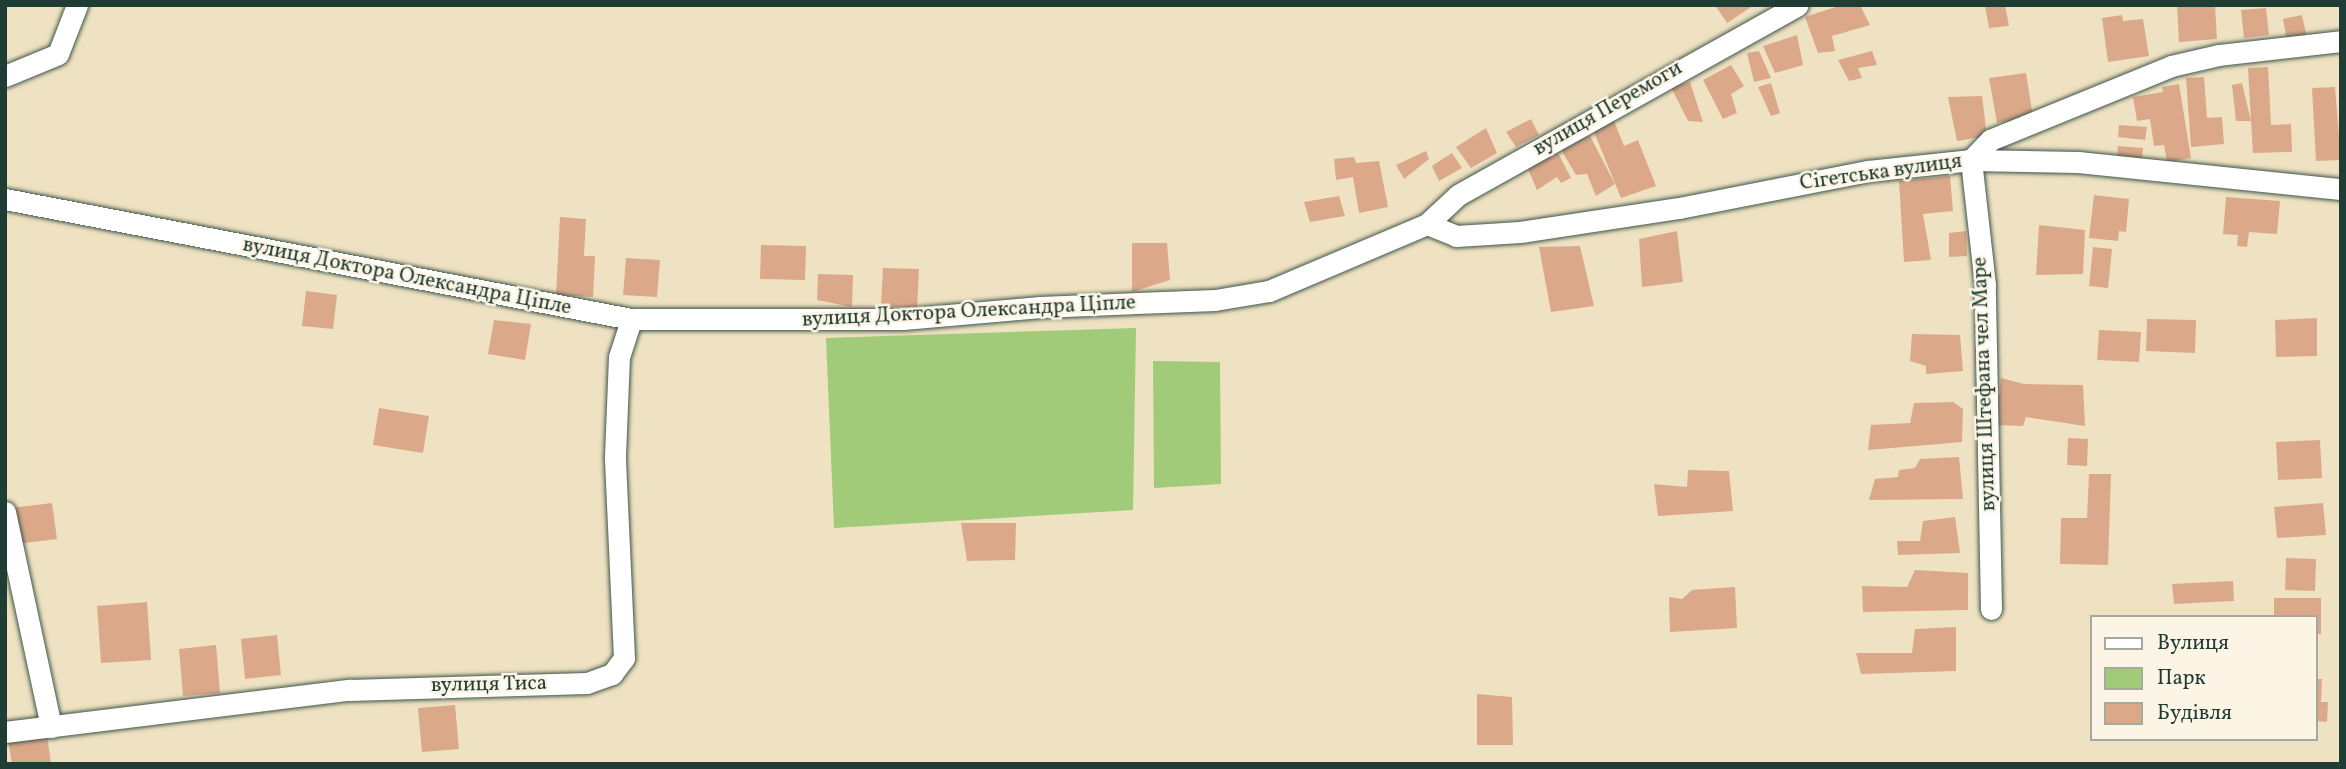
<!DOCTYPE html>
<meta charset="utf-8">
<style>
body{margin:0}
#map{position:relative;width:2346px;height:769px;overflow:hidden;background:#efe2c2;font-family:Vollkorn,serif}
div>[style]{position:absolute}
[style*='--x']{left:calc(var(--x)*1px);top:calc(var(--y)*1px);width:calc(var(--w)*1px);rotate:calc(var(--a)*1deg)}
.green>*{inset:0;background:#a1cb78}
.building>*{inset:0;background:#dba98a}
.roads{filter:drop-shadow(0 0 2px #3e5649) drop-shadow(0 0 2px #3e5649)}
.street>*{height:21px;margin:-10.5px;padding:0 10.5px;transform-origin:10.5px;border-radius:10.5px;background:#fff}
span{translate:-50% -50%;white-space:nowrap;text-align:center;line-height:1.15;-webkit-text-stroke:5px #fcf5e5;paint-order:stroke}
.street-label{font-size:21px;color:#1f3d34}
.frame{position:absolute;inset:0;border:7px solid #1f3d34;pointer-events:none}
.legend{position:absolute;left:2090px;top:615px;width:228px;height:126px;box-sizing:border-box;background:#fcf5e5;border:2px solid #a4ab9e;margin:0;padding:9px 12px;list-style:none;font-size:21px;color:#1f3d34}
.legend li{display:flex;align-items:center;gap:14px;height:35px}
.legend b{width:35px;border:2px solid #a4ab9e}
</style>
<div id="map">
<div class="green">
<i style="clip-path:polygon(1136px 328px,1133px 510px,834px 528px,826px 338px)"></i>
<i style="clip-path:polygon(1153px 361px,1220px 362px,1221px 484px,1154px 488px)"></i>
</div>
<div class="building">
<i style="clip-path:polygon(1715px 5px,1754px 5px,1727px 23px)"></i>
<i style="clip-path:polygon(1842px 5px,1860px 5px,1870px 25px,1832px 36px,1835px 51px,1818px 53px,1805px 17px)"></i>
<i style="clip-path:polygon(1985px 5px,2005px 5px,2009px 26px,1989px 28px)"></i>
<i style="clip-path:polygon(2177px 5px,2215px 5px,2217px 39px,2179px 42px)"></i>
<i style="clip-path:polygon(2266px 8px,2269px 35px,2244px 38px,2241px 10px)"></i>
<i style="clip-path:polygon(2122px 15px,2123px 21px,2143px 19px,2149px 56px,2108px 62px,2102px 18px)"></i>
<i style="clip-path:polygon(2302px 15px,2307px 38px,2287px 42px,2283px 19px)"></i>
<i style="clip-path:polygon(1797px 35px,1803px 65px,1775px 73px,1763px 46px)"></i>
<i style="clip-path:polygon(1759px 51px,1771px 78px,1754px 82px,1747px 53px)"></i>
<i style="clip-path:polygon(1872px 51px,1877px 65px,1858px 68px,1862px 78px,1849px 81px,1838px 60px)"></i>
<i style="clip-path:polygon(1731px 65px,1744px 86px,1731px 94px,1737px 113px,1723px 119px,1703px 80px)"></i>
<i style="clip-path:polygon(2268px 67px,2271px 125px,2291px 124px,2292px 152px,2253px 153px,2251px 121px,2236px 121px,2232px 85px,2242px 83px,2251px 121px,2248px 68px)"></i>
<i style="clip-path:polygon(2026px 73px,2033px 117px,1997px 123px,1989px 78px)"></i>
<i style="clip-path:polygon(2204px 77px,2207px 118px,2222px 117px,2224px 144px,2191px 147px,2186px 78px)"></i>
<i style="clip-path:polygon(1690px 82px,1703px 122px,1688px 121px,1671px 87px)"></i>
<i style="clip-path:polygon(1771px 83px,1780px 113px,1771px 116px,1758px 87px)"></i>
<i style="clip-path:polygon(2179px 84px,2191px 158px,2167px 162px,2164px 145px,2154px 146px,2150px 119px,2137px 121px,2133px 97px,2163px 92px,2162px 87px)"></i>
<i style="clip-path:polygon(2335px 87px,2341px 160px,2316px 161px,2312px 88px)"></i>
<i style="clip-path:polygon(1982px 96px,1987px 136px,1957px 141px,1948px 97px)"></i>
<i style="clip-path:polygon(1612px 116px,1624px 146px,1638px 140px,1656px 186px,1621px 198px,1592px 127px)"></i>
<i style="clip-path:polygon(1531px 119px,1539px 135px,1516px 147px,1506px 132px)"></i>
<i style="clip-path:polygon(2119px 125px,2147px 127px,2145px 140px,2118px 137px)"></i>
<i style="clip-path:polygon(1486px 128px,1497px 153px,1471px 168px,1456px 147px)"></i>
<i style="clip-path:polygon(1590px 136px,1615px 184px,1596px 196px,1587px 174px,1576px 175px,1560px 148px)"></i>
<i style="clip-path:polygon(2118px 146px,2143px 148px,2142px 159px,2117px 157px)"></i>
<i style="clip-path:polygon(1426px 151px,1429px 159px,1404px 179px,1396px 165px)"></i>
<i style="clip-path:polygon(1452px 153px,1462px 168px,1439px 181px,1432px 166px)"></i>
<i style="clip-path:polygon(1558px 153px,1571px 178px,1561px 183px,1557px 177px,1537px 190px,1528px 169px)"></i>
<i style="clip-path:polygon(1354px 157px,1356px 163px,1379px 161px,1388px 207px,1359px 213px,1353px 177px,1336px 180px,1334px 159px)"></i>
<i style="clip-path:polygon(1950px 176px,1953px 211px,1923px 214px,1931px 260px,1904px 262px,1899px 181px)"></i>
<i style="clip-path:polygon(2094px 195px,2129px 199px,2126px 232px,2119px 231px,2118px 241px,2089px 238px)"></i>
<i style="clip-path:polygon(1339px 196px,1345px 216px,1310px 222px,1304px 202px)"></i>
<i style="clip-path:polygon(2226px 197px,2280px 201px,2277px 234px,2249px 232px,2247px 247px,2237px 246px,2238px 235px,2223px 234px)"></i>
<i style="clip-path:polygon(560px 217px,586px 219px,584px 256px,595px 256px,593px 297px,556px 295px)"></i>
<i style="clip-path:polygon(2039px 225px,2085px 230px,2083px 274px,2036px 275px)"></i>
<i style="clip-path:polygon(1677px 231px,1683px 282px,1642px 287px,1639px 239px)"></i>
<i style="clip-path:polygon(1966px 231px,1967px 256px,1949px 257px,1949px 233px)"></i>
<i style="clip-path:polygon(1132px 243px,1167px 243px,1170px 280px,1132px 292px)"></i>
<i style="clip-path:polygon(761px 245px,806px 246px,805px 280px,760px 279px)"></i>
<i style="clip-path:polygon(1580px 246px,1594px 306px,1551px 312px,1539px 247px)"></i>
<i style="clip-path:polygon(2093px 247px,2112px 249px,2108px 288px,2089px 286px)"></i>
<i style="clip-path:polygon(626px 258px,660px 260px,657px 297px,623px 295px)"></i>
<i style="clip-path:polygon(883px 268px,919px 269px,917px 308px,881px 306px)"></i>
<i style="clip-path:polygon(818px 274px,853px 275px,852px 307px,817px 300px)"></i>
<i style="clip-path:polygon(306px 291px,337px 295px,333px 329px,302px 326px)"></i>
<i style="clip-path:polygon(2317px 318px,2317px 356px,2276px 357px,2275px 320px)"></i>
<i style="clip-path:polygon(2147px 319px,2196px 320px,2195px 353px,2146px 351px)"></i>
<i style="clip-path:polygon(494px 320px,531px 324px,525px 360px,488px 354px)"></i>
<i style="clip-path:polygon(2099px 330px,2141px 332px,2139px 362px,2097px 360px)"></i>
<i style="clip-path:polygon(1912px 334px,1960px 335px,1963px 371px,1926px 374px,1926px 366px,1910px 361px)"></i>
<i style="clip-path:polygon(2001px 378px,2024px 384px,2083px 385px,2085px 426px,2026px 417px,2023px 426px,1996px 425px)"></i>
<i style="clip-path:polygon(1953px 402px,1963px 409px,1962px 442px,1868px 450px,1871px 425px,1910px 423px,1914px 403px)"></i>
<i style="clip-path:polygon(379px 408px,429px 416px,423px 453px,373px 445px)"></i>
<i style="clip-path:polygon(2068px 438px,2088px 439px,2087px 466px,2067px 465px)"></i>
<i style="clip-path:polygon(2320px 440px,2322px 478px,2278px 480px,2276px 442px)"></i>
<i style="clip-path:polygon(1959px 457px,1963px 499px,1869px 500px,1875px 479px,1898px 477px,1899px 470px,1915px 468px,1920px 459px)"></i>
<i style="clip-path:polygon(1688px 470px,1729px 471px,1733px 511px,1658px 516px,1654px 484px,1687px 487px)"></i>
<i style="clip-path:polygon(2089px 474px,2111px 474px,2108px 565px,2060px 564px,2061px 518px,2087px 518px)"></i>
<i style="clip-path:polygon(52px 503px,57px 539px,16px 544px,11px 508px)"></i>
<i style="clip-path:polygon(2323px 503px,2326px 535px,2277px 538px,2274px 507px)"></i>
<i style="clip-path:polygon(1955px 517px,1960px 553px,1898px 555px,1897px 541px,1920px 541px,1923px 521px)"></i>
<i style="clip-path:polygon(961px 523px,1016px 523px,1015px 560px,967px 561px)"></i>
<i style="clip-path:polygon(2286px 558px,2316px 559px,2315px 591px,2285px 590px)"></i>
<i style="clip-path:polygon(1915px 570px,1968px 573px,1968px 610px,1863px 612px,1862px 586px,1907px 587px)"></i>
<i style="clip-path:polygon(2233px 581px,2234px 601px,2174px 604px,2172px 584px)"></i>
<i style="clip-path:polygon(1735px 587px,1737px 628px,1670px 632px,1669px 597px,1682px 599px,1692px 590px)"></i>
<i style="clip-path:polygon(2274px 598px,2321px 598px,2321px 634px,2316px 634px,2316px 617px,2274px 617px)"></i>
<i style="clip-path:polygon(147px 602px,151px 660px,101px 663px,97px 606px)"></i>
<i style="clip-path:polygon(1956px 627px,1956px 671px,1861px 674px,1856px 653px,1912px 653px,1915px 629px)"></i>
<i style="clip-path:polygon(277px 635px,281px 675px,245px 679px,241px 639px)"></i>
<i style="clip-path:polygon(216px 645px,220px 693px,183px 696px,179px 649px)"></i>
<i style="clip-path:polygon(2316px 679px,2322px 679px,2321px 702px,2328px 702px,2327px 722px,2316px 721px)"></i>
<i style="clip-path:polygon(1477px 694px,1512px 697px,1513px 745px,1477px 745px)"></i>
<i style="clip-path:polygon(455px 705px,459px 749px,422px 752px,418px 708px)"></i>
<i style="clip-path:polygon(47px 735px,51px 764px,12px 764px,8px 740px)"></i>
</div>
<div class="roads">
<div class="street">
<i style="--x:5;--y:76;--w:57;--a:-22.5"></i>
<i style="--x:58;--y:54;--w:53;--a:-68.8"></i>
<i style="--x:5;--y:199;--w:637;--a:10.85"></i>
<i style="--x:631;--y:319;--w:272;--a:0"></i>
<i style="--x:903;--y:319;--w:138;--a:-5"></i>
<i style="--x:1040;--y:307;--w:175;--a:-2.3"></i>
<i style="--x:1215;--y:300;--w:55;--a:-9.5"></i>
<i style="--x:1269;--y:291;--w:172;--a:-23"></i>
<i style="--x:1427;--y:224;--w:42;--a:-43.1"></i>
<i style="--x:1458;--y:195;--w:389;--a:-29.2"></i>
<i style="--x:1427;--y:224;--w:31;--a:22"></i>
<i style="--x:1456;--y:236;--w:64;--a:-3.6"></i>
<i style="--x:1520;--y:232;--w:161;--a:-8.6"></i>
<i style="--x:1679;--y:208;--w:193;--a:-11.1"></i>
<i style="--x:1868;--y:171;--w:104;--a:-6.1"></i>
<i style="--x:1971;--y:160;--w:107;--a:1.1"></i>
<i style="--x:2078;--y:162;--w:264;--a:5.9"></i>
<i style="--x:5;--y:512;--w:220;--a:77.9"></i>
<i style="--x:1991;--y:609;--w:324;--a:-91.1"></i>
<i style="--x:1985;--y:285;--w:126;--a:-96.4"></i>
<i style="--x:1971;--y:160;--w:28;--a:-46"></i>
<i style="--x:1990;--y:140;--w:196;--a:-22.2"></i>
<i style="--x:2171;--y:66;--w:49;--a:-12.9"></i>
<i style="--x:2219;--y:55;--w:123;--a:-6.5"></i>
<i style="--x:5;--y:732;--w:347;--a:-7"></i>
<i style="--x:349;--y:690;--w:238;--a:-1.7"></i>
<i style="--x:587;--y:683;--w:27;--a:-20"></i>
<i style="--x:612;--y:674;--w:20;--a:-53"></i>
<i style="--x:624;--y:658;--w:202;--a:-92.6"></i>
<i style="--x:615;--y:456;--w:99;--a:-87.7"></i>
<i style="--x:619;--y:357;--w:40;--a:-72"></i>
</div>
</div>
<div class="street-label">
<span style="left:1608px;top:109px;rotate:-30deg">вулиця Перемоги</span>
<span style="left:1881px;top:173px;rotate:-8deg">Сігетська вулиця</span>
<span style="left:407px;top:277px;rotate:11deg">вулиця Доктора Олександра Ціпле</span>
<span style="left:969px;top:312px;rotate:-3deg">вулиця Доктора Олександра Ціпле</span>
<span style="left:1985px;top:384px;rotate:-92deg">вулиця Штефана чел Маре</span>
<span style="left:489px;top:685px;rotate:-1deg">вулиця Тиса</span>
</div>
<div class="frame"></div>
<ul class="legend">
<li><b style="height:9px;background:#fff"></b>Вулиця</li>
<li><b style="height:19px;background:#a1cb78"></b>Парк</li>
<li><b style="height:19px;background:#dba98a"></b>Будівля</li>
</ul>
</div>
